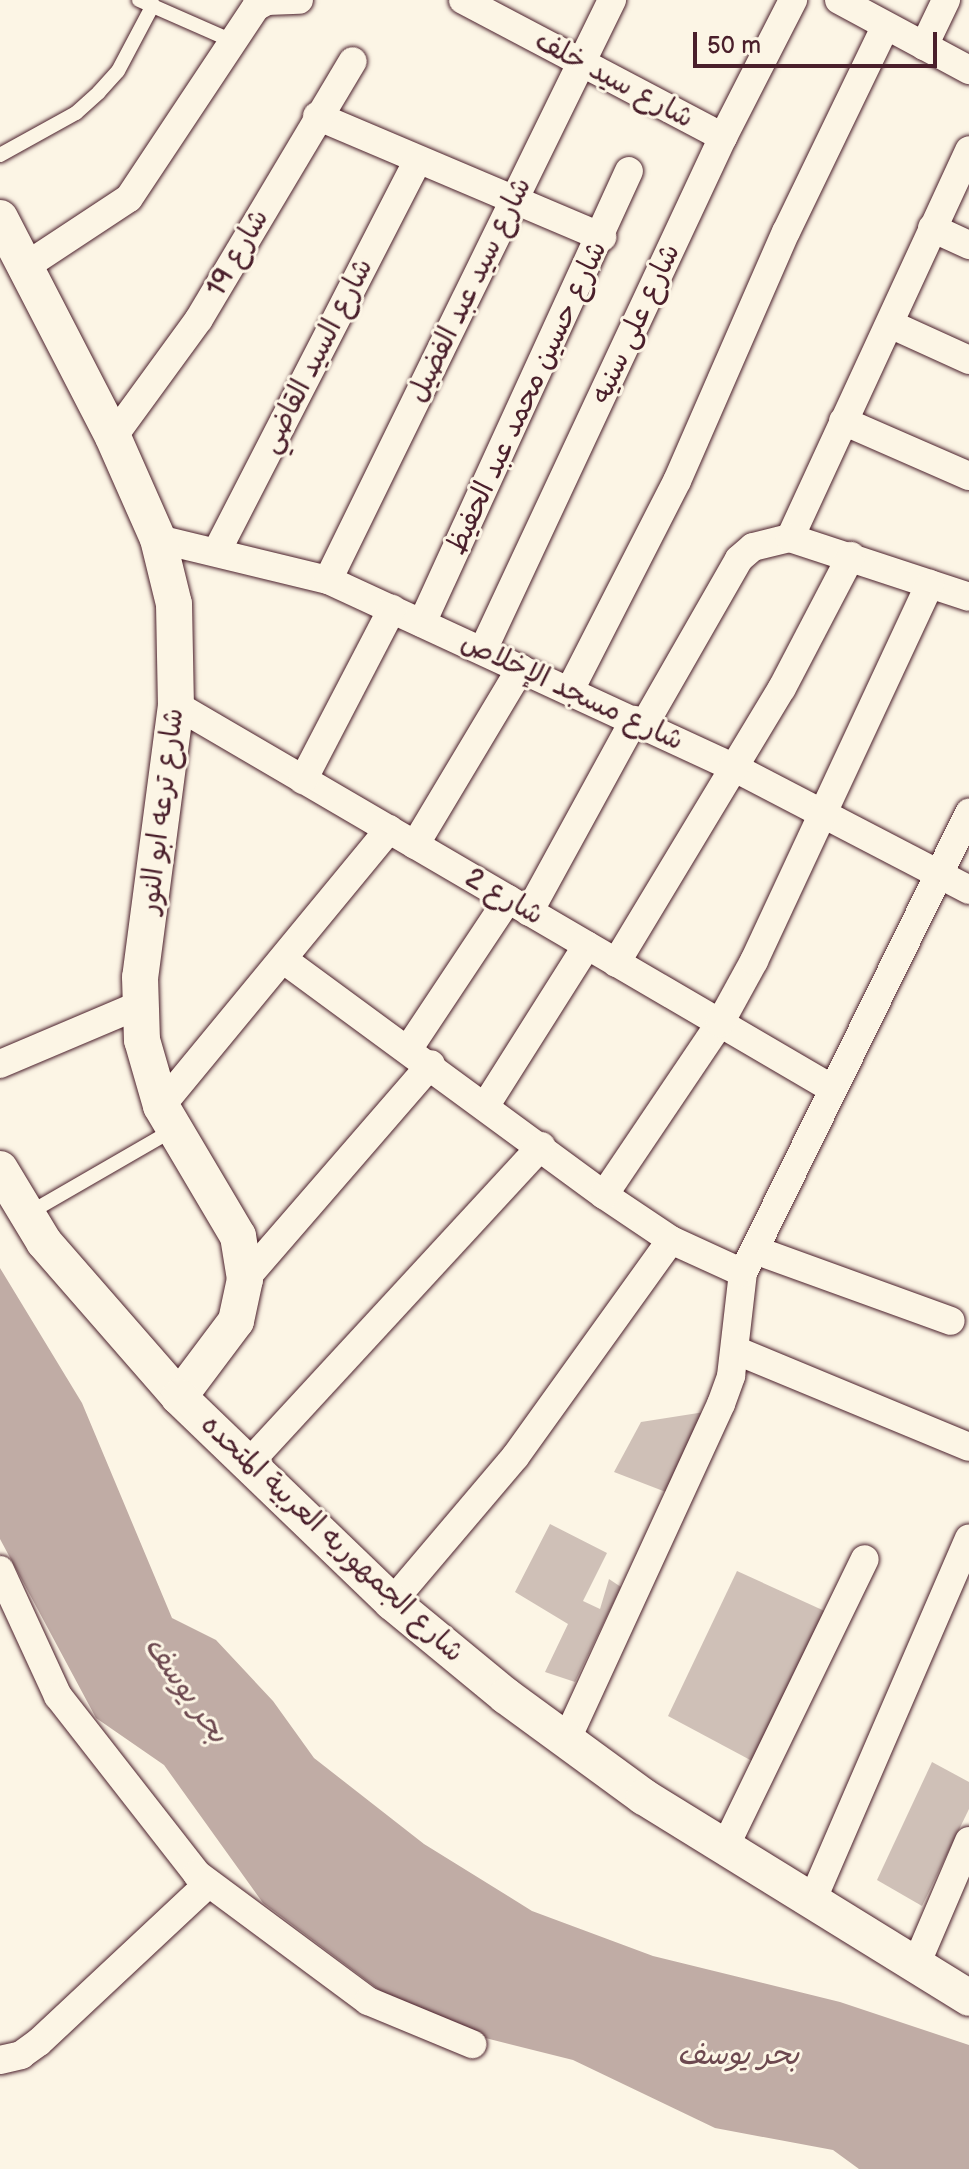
<!DOCTYPE html>
<meta charset="utf-8">
<style>
body{margin:0}
#map{position:relative;width:969px;height:2169px;overflow:hidden;background:#fcf5e5;font-family:"Balsamiq Sans","Playpen Sans Arabic",sans-serif}
div>[style]{position:absolute}
[style*='--x']{left:calc(var(--x)*1px);top:calc(var(--y)*1px);width:calc(var(--w)*1px);rotate:calc(var(--a)*1deg)}
.water>*{inset:0;background:#c0aca5}
.building>*{inset:0;background:#cfc0b7}
.roads{filter:drop-shadow(0 0 2px #4a1f2b) drop-shadow(0 0 2px #4a1f2b)}
.service>*{height:14px;margin:-7px;padding:0 7px;transform-origin:7px;border-radius:7px;background:#fcf5e5}
.minor>*{height:28px;margin:-14px;padding:0 14px;transform-origin:14px;border-radius:14px;background:#fcf5e5}
.tertiary>*{height:36px;margin:-18px;padding:0 18px;transform-origin:18px;border-radius:18px;background:#fcf5e5}
span{translate:-50% -50%;white-space:nowrap;text-align:center;line-height:1.15;-webkit-text-stroke:6px #fcf5e5;paint-order:stroke}
.street-label{font-size:28px;color:#4a1f2b}
.water-label{font-size:30px;color:#6d4950;font-style:italic}
.scale{position:absolute;left:693px;top:32px;width:244px;height:36px;box-sizing:border-box;border:4px solid #4a1f2b;border-top:0;padding-left:10px;font-size:24px;line-height:28px;white-space:nowrap;color:#4a1f2b;-webkit-text-stroke:6px #fcf5e5;paint-order:stroke}
</style>
<div id="map">
<div class="water">
<i style="clip-path:polygon(0 1268px,82px 1403px,172px 1618px,216px 1640px,273px 1701px,314px 1758px,424px 1844px,532px 1911px,653px 1956px,840px 2002px,969px 2045px,969px 2169px,859px 2169px,833px 2150px,715px 2128px,573px 2060px,422px 2022px,263px 1903px,164px 1765px,96px 1718px,0 1539px)"></i>
</div>
<div class="building">
<i style="clip-path:polygon(711px 1411px,671px 1494px,614px 1472px,641px 1422px)"></i>
<i style="clip-path:polygon(550px 1524px,607px 1553px,583px 1601px,600px 1609px,609px 1579px,621px 1587px,575px 1682px,545px 1672px,568px 1624px,515px 1592px)"></i>
<i style="clip-path:polygon(737px 1571px,829px 1613px,754px 1762px,668px 1716px)"></i>
<i style="clip-path:polygon(932px 1762px,969px 1782px,969px 1809px,922px 1906px,877px 1880px)"></i>
</div>
<div class="roads">
<div class="service">
<i style="--x:139;--y:0;--w:99;--a:23.7"></i>
<i style="--x:0;--y:155;--w:87;--a:-28.9"></i>
<i style="--x:76;--y:113;--w:31;--a:-42"></i>
<i style="--x:99;--y:92;--w:28;--a:-48"></i>
<i style="--x:118;--y:71;--w:75;--a:-62.1"></i>
<i style="--x:29;--y:1213;--w:166;--a:-30"></i>
</div>
<div class="minor">
<i style="--x:463;--y:0;--w:294;--a:27.8"></i>
<i style="--x:839;--y:0;--w:148;--a:28.3"></i>
<i style="--x:924;--y:46;--w:51;--a:-64.4"></i>
<i style="--x:317;--y:116;--w:310;--a:23"></i>
<i style="--x:932;--y:228;--w:41;--a:24.7"></i>
<i style="--x:26;--y:266;--w:123;--a:-33.4"></i>
<i style="--x:129;--y:198;--w:229;--a:-56.4"></i>
<i style="--x:256;--y:7;--w:13;--a:-29"></i>
<i style="--x:267;--y:1;--w:32;--a:-2"></i>
<i style="--x:890;--y:324;--w:87;--a:24.5"></i>
<i style="--x:843;--y:421;--w:137;--a:23.6"></i>
<i style="--x:113;--y:437;--w:146;--a:-53.9"></i>
<i style="--x:199;--y:319;--w:300;--a:-59.2"></i>
<i style="--x:790;--y:538;--w:427;--a:-65.2"></i>
<i style="--x:158;--y:539;--w:175;--a:13.6"></i>
<i style="--x:328;--y:580;--w:446;--a:24.8"></i>
<i style="--x:733;--y:767;--w:266;--a:27.5"></i>
<i style="--x:218;--y:549;--w:435;--a:-62.8"></i>
<i style="--x:328;--y:580;--w:646;--a:-63.91"></i>
<i style="--x:422;--y:623;--w:497;--a:-65.4"></i>
<i style="--x:483;--y:650;--w:566;--a:-64.93"></i>
<i style="--x:723;--y:137;--w:154;--a:-62.9"></i>
<i style="--x:570;--y:690;--w:235;--a:-62.9"></i>
<i style="--x:677;--y:481;--w:272;--a:-66.4"></i>
<i style="--x:786;--y:232;--w:228;--a:-64.2"></i>
<i style="--x:176;--y:705;--w:761;--a:30.31"></i>
<i style="--x:644;--y:725;--w:191;--a:-60.2"></i>
<i style="--x:739;--y:559;--w:18;--a:-41"></i>
<i style="--x:753;--y:547;--w:38;--a:-14"></i>
<i style="--x:790;--y:538;--w:188;--a:18.2"></i>
<i style="--x:303;--y:780;--w:193;--a:-62.5"></i>
<i style="--x:415;--y:845;--w:206;--a:-59.1"></i>
<i style="--x:529;--y:912;--w:219;--a:-61.3"></i>
<i style="--x:284;--y:960;--w:397;--a:36.3"></i>
<i style="--x:604;--y:1195;--w:81;--a:33.9"></i>
<i style="--x:671;--y:1240;--w:79;--a:24.6"></i>
<i style="--x:616;--y:963;--w:321;--a:-58.9"></i>
<i style="--x:782;--y:688;--w:149;--a:-62.4"></i>
<i style="--x:409;--y:1048;--w:179;--a:-56.4"></i>
<i style="--x:0;--y:1064;--w:151;--a:-23"></i>
<i style="--x:486;--y:1105;--w:189;--a:-57.7"></i>
<i style="--x:161;--y:1106;--w:359;--a:-50.5"></i>
<i style="--x:604;--y:1195;--w:207;--a:-56"></i>
<i style="--x:720;--y:1023;--w:71;--a:-61.3"></i>
<i style="--x:754;--y:961;--w:416;--a:-65"></i>
<i style="--x:755;--y:1250;--w:208;--a:19.9"></i>
<i style="--x:245;--y:1279;--w:284;--a:-49.1"></i>
<i style="--x:735;--y:1350;--w:253;--a:22.5"></i>
<i style="--x:247;--y:1465;--w:434;--a:-47.3"></i>
<i style="--x:0;--y:1570;--w:139;--a:65.3"></i>
<i style="--x:58;--y:1696;--w:226;--a:52"></i>
<i style="--x:197;--y:1874;--w:213;--a:36.6"></i>
<i style="--x:368;--y:2001;--w:113;--a:22.5"></i>
<i style="--x:392;--y:1602;--w:190;--a:-49.7"></i>
<i style="--x:515;--y:1457;--w:267;--a:-54.3"></i>
<i style="--x:566;--y:1741;--w:371;--a:-65.3"></i>
<i style="--x:721;--y:1404;--w:30;--a:-70"></i>
<i style="--x:731;--y:1376;--w:104;--a:-83.4"></i>
<i style="--x:743;--y:1273;--w:513;--a:-63.83"></i>
<i style="--x:724;--y:1849;--w:322;--a:-64.1"></i>
<i style="--x:812;--y:1901;--w:395;--a:-66.6"></i>
<i style="--x:915;--y:1967;--w:137;--a:-66.8"></i>
<i style="--x:0;--y:2060;--w:22;--a:-13"></i>
<i style="--x:21;--y:2055;--w:22;--a:-36"></i>
<i style="--x:39;--y:2042;--w:231;--a:-43.1"></i>
</div>
<div class="tertiary">
<i style="--x:0;--y:218;--w:246;--a:62.7"></i>
<i style="--x:113;--y:437;--w:111;--a:66.2"></i>
<i style="--x:158;--y:539;--w:67;--a:76.2"></i>
<i style="--x:174;--y:604;--w:101;--a:88.9"></i>
<i style="--x:176;--y:705;--w:274;--a:97.5"></i>
<i style="--x:140;--y:977;--w:63;--a:88.2"></i>
<i style="--x:142;--y:1040;--w:69;--a:73.9"></i>
<i style="--x:161;--y:1106;--w:151;--a:59.4"></i>
<i style="--x:238;--y:1236;--w:44;--a:80.8"></i>
<i style="--x:245;--y:1279;--w:43;--a:102.1"></i>
<i style="--x:236;--y:1321;--w:95;--a:126.9"></i>
<i style="--x:0;--y:1169;--w:85;--a:58.9"></i>
<i style="--x:44;--y:1242;--w:206;--a:48.9"></i>
<i style="--x:179;--y:1397;--w:296;--a:43.9"></i>
<i style="--x:392;--y:1602;--w:148;--a:39.5"></i>
<i style="--x:506;--y:1696;--w:171;--a:36.2"></i>
<i style="--x:644;--y:1797;--w:382;--a:31.7"></i>
</div>
</div>
<div class="street-label">
<span style="left:614px;top:80px;rotate:28deg">شارع سيد خلف</span>
<span style="left:238px;top:253px;rotate:-60deg">شارع 19</span>
<span style="left:470px;top:290px;rotate:-64deg">شارع سيد عبد الفضيل</span>
<span style="left:636px;top:324px;rotate:-65deg">شارع على سنيه</span>
<span style="left:317px;top:356px;rotate:-63deg">شارع السيد القاضي</span>
<span style="left:527px;top:398px;rotate:-65deg">شارع حسين محمد عبد الحفيظ</span>
<span style="left:572px;top:692px;rotate:25deg">شارع مسجد الإخلاص</span>
<span style="left:162px;top:811px;rotate:-83deg">شارع ترعه ابو النور</span>
<span style="left:504px;top:897px;rotate:30deg">شارع 2</span>
<span style="left:332px;top:1539px;rotate:43deg">شارع الجمهوريه العربية المتحده</span>
</div>
<div class="water-label">
<span style="left:186px;top:1690px;rotate:55deg">بحر يوسف</span>
<span style="left:738px;top:2055px">بحر يوسف</span>
</div>
<div class="scale">50 m</div>
</div>
